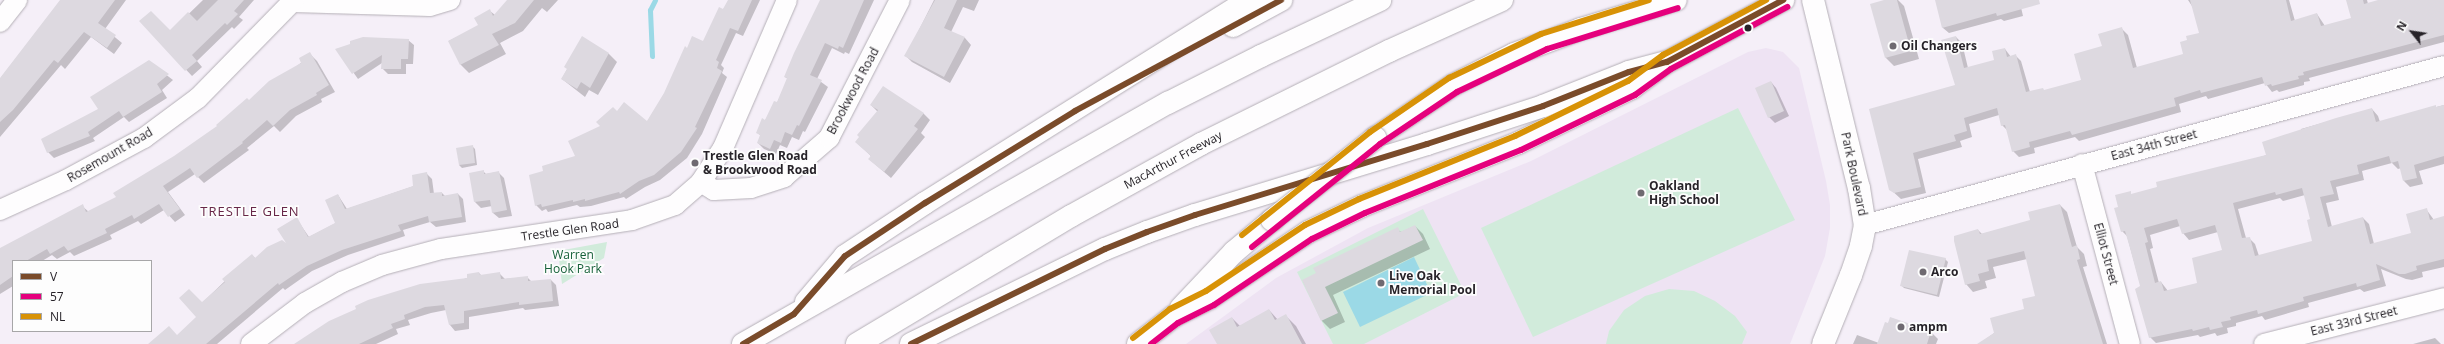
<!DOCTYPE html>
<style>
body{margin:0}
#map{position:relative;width:2444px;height:344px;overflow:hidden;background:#f5eff8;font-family:"Open Sans",sans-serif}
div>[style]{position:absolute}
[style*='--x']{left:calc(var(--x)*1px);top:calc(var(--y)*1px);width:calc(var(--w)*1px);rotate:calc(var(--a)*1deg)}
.built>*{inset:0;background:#eee3f3}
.green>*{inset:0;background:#d1ebdb}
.water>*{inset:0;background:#9bd9e6}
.shadow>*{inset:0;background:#0003}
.stream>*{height:5px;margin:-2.5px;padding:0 2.5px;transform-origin:2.5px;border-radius:2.5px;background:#9bd9e6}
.building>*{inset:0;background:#ddd9e0}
.roads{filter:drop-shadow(0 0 1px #b4afb6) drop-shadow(0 0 1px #b4afb6)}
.street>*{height:20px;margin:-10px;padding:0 10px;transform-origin:10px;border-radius:10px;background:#fefdfe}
.secondary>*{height:22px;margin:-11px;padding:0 11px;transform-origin:11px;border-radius:11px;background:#fefdfe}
.highway>*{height:22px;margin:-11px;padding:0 11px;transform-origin:11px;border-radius:11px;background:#fefdfe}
.bridges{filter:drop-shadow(0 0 1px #b4afb6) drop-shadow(0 0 1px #b4afb6)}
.secondary-bridge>*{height:22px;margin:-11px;padding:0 11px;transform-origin:11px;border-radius:11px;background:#fefdfe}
.bus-1>*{height:6px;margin:-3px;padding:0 3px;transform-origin:3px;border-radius:3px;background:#7a4b2a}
.bus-2>*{height:6px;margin:-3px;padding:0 3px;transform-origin:3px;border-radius:3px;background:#e5007d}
.bus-3>*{height:6px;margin:-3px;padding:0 3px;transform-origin:3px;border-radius:3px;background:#d89206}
.dots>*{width:11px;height:11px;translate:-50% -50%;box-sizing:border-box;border:2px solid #fdfdfd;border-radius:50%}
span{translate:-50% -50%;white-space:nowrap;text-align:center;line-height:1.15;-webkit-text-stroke:3.5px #fdfdfd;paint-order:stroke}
.poi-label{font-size:12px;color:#272329;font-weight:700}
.left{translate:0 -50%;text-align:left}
.street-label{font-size:12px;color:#272329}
.park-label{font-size:12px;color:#166039}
.neighbourhood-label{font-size:13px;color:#672647;letter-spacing:1px}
.legend{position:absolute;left:12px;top:260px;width:140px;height:72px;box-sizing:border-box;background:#fdfdfd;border:1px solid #a7a6a8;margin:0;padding:5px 7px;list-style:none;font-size:12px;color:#272329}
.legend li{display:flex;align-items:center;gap:8px;height:20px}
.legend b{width:20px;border:1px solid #a7a6a8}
.north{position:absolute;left:2392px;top:12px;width:40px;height:40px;-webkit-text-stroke:3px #fdfdfd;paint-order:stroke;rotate:300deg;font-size:11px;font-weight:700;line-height:16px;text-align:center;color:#272329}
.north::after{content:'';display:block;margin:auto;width:14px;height:18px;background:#272329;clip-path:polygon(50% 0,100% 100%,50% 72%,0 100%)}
</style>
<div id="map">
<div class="built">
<i style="clip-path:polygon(1766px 48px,1783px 52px,1799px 68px,1826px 181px,1830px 205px,1830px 228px,1825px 256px,1790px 344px,1186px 344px,1276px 278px,1368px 228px,1531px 161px,1748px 52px)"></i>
</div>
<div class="green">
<i style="clip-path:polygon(1738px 108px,1795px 220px,1533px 337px,1481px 228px)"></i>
<i style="clip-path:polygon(1423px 209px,1465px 293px,1364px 344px,1333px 344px,1297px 272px)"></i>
<i style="clip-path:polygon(607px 242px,604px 258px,562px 284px,558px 251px)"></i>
<i style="clip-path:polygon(1669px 289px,1694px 291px,1715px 301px,1735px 316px,1747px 332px,1742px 344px,1606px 344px,1609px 331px,1624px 310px,1645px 296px)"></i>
</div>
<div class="water">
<i style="clip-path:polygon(1414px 257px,1431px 293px,1360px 327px,1343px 292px)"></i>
</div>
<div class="shadow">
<i style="clip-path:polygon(61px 0,126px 0,105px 29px,122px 43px,114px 54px,91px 37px,65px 69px,61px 65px,0 137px,0 79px)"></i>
<i style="clip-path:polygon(203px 0,254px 0,239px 17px,243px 20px,234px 29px,232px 27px,197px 61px,202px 67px,192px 76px,141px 22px,170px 32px)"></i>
<i style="clip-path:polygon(509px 0,558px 0,547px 12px,542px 8px,523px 31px,500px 43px,506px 54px,469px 73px,461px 65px,449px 41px,479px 26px,490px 11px,495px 15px)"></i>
<i style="clip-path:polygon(729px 0,760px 0,743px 36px,736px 33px,721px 65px,724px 68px,722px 73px,727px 77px,702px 134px,687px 158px,660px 180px,645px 187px,626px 199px,624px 197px,591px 206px,580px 207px,577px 205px,548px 212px,546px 209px,542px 211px,536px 205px,602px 126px,617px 112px,647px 122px,665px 93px,688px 49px,703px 42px)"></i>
<i style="clip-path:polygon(821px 0,874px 0,849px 54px,845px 52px,844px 54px,832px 48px,817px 79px,828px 87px,805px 132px,803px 131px,799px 140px,792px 137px,787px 148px,780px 145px,776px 154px,764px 149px,758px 143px,761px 136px,757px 132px,777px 103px,788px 79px,785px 77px)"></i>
<i style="clip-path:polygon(934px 0,979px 0,974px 11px,963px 7px,951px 32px,965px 38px,971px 45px,950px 83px,912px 62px,906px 56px)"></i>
<i style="clip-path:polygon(1888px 0,1898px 0,1904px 6px,1919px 59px,1894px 66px,1886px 58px)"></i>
<i style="clip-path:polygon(1936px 0,2033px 0,2020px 3px,2023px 16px,2004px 21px,2001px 19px,1949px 33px,1943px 28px)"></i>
<i style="clip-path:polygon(2188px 0,2289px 0,2295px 21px,2317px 14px,2325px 26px,2352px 19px,2347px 0,2367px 0,2368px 4px,2386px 0,2444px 0,2444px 42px,2309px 78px,2310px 81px,2304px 82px,2304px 85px,2279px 92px,2277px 90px,2272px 92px,2265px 83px,2208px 99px,2206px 96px,2179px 104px,2181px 112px,2079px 141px,2075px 137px,2034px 148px,2035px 153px,2019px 157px,2013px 151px,2007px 130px,2002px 125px,1999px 115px,1969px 124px,1972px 137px,1960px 141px,1962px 147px,1918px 159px,1926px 193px,1901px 199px,1890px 189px,1871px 110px,1956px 86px,1956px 37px,1962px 43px,1968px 68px,1995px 61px,2005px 49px,2011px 57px,2015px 55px,2021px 61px,2030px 92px,2045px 91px,2083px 80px,2103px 47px,2122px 29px,2128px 35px,2137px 68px,2184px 55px,2189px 40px,2200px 33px,2194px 9px)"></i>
<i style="clip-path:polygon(583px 38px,609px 54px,617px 62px,598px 95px,589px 90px,585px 97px,562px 79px)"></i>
<i style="clip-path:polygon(408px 40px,414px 45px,413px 64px,406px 64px,406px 74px,388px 74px,382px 68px,382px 63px,358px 79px,337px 49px)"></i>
<i style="clip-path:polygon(311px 55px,317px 61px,335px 92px,321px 99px,322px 102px,296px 116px,280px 132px,274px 126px,247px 148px,249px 150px,204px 183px,195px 174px,168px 192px,185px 215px,175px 222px,164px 210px,141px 224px,138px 221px,110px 235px,112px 239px,74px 256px,70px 252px,57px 259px,52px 255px,42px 261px,13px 261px,13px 286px,0 294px,0 249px,82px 206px,89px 212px,117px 198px,219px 127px)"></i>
<i style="clip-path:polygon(148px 61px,173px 80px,162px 90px,167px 98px,129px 122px,124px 117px,93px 138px,95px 141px,54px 158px,48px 152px,100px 110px)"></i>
<i style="clip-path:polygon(1771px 82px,1776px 88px,1789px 116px,1775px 123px,1769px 117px)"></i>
<i style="clip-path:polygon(871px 105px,923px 113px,930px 120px,921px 133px,925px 137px,891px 178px,869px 159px,871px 156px,856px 142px,878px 112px)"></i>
<i style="clip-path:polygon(evenodd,2444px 105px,2444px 164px,2419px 171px,2423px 184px,2410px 187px,2404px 181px,2401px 168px,2398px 169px,2392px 163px,2362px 171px,2364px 180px,2336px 187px,2339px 200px,2326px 203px,2332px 227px,2363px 218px,2369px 224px,2374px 244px,2412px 234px,2426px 209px,2434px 220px,2444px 217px,2444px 267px,2422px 272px,2423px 277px,2412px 280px,2406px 279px,2381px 269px,2386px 286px,2364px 292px,2360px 289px,2308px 303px,2309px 307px,2265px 320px,2262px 316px,2236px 323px,2236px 326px,2227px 328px,2228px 333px,2217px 336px,2215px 333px,2200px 337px,2198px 335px,2156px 343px,2150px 337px,2141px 287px,2127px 236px,2122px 231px,2119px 208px,2130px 193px,2132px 195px,2267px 155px,2301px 132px,2301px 129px,2372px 109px,2378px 116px,2380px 122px,2444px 105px,2305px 195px,2311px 220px,2313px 242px,2259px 256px,2255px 244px,2249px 238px,2246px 238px,2238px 209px,2280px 198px,2283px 201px,2305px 195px,2444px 105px,2180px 226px,2183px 233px,2189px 240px,2218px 232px,2223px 251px,2198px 284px,2168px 291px,2161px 282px,2159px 283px,2150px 249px,2153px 248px,2150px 235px,2180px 226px)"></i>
<i style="clip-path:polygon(472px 146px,475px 149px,477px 165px,462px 168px,459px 165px)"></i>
<i style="clip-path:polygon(483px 171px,486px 174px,498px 172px,504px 178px,512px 216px,499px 218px,493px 213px,492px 206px,481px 208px,475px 202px)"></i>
<i style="clip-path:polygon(426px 173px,432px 179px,434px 194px,442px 193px,445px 196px,458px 194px,463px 199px,466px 222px,436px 227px,430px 222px,403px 230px,405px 236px,348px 255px,312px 271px,285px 290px,283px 288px,217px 344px,149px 344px,177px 337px,198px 317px,202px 303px,252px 255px,256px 259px,289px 245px,296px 218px,309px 237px,336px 223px,338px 195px,347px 209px,414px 186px)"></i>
<i style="clip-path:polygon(2060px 205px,2067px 212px,2077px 247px,2084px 254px,2087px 266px,2083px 267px,2107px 344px,1979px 344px,2026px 310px,2036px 296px,2027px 259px,1993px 267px,1996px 278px,1985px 281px,1987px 288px,1973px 292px,1966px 284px,1978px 230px,1982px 234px,2031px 221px)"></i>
<i style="clip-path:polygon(1415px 226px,1423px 234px,1430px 249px,1333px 295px,1345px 322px,1330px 329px,1322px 321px,1303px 281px,1397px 229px,1401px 232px)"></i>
<i style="clip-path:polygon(1945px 259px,1948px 262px,1939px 297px,1904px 288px,1901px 285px)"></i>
<i style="clip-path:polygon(479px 273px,482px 276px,499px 273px,505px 279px,527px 277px,532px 282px,551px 280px,556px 285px,559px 306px,525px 310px,523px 308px,469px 317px,469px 329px,455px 331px,450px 325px,446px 310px,431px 313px,408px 320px,410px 325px,396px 329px,398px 334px,376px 344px,304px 344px)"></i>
<i style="clip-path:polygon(1269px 310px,1278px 320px,1286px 316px,1296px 326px,1306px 344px,1218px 344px,1232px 318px,1240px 326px)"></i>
<i style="clip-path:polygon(1891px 318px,1931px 332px,1938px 339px,1936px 344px,1853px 344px,1857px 335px,1879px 343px)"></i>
<i style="clip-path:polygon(2435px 338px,2441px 344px,2413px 344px)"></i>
</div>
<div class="stream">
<i style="--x:652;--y:56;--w:46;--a:-92.5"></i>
<i style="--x:650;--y:10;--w:11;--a:-63"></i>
</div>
<div class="building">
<i style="clip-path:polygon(60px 0,115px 0,98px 23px,116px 35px,107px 48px,84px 32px,58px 63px,54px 60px,13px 110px,0 122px,0 78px)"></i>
<i style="clip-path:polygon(218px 0,244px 0,234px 11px,238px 14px,227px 25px,225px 23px,192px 55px,197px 61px,185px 71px,139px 21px,151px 11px,170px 30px,188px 12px,197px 21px)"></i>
<i style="clip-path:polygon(507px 0,534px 0,515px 23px,492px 34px,499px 45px,460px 65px,448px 41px,478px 25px,474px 18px,490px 9px,493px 16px)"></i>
<i style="clip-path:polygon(728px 0,752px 0,738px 31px,730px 28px,716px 60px,719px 62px,717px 68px,722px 71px,695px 127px,697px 128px,681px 152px,654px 175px,639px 181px,620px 194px,619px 192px,585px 201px,585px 199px,573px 202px,573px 200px,542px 207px,541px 204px,535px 206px,529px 175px,543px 171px,542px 166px,575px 156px,568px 141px,600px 126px,596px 122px,613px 107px,617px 111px,624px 102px,647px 121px,664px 93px,685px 46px,687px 48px,692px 36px,703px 41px,719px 7px,723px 9px)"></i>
<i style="clip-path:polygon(820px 0,864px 0,843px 48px,839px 46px,838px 49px,825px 43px,810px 75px,822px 80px,799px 126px,797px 125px,792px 135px,785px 132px,781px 143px,774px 140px,770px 149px,757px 143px,760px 135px,756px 133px,762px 118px,765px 120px,774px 101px,777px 102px,787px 78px,784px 77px,794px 53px)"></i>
<i style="clip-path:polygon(935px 0,957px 0,944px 28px,965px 37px,944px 77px,904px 56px)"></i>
<i style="clip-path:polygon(1884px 0,1897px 0,1911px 51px,1885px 58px,1870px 4px)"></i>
<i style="clip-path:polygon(1935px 0,2039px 0,2040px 4px,1997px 16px,1996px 13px,1942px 28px)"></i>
<i style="clip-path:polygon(2190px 0,2286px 0,2291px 21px,2317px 13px,2321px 26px,2351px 18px,2346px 0,2363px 0,2364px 4px,2378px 0,2444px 0,2444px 35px,2303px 72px,2304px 75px,2298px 76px,2299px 79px,2272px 86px,2271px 84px,2265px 86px,2262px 77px,2201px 93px,2200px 90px,2174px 98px,2176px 106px,2072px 135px,2070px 131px,2029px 142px,2030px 147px,2012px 152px,2005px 125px,2001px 126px,1997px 108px,1964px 118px,1967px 131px,1954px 135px,1956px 141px,1913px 153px,1921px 187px,1894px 193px,1889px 190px,1869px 109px,1955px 85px,1941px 40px,1956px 36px,1964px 68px,1994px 60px,1992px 51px,2005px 48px,2007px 57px,2016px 54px,2026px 92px,2043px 88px,2044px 90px,2081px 80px,2074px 54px,2102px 46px,2098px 34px,2122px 27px,2133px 68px,2183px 54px,2180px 42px,2187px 40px,2186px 36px,2199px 33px)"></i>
<i style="clip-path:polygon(582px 36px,609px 53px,590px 88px,581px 82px,577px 89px,561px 79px,567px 69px,564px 67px)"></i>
<i style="clip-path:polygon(363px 37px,409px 39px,408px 59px,401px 59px,401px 69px,381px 69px,382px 55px,352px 74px,335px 49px,350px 44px,350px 41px)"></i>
<i style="clip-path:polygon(310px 52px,329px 85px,316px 93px,317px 95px,290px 110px,273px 126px,267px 120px,242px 142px,243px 143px,197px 178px,190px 168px,163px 186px,180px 209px,168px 217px,159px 204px,134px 219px,132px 215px,105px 229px,107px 233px,68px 251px,64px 246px,50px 254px,47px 249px,26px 261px,13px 261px,13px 276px,0 285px,0 248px,83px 204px,86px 212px,116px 197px,113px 193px,174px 156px,217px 126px,216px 125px,247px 98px,249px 100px,269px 81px,301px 63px,299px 58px)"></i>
<i style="clip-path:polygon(149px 60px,169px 74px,157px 84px,162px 92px,123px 117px,119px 111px,88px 132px,90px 136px,47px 153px,41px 139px,98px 109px,90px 97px)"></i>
<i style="clip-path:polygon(1771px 81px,1784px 111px,1768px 118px,1755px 88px)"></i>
<i style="clip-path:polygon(883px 86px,924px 113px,914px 126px,918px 129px,884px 172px,868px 159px,871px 156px,855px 142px,859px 137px,857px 135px,878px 110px,870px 105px)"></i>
<i style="clip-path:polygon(evenodd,2436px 105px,2436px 107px,2444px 105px,2444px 156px,2414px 165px,2417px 178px,2403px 181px,2398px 161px,2391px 163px,2389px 156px,2357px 165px,2359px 174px,2330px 181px,2334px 194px,2320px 197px,2328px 227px,2363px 217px,2370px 244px,2411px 233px,2406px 214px,2427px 208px,2430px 220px,2444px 216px,2444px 259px,2416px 266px,2417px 270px,2405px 274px,2399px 274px,2376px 264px,2380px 280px,2357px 287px,2356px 283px,2303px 297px,2304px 301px,2258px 314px,2257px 310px,2230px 317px,2231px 320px,2221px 322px,2223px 327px,2210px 330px,2209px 327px,2193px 331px,2192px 329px,2149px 338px,2135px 289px,2140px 286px,2130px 248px,2125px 231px,2121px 232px,2114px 208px,2118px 207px,2115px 195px,2131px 191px,2131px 194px,2157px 187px,2156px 182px,2266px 155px,2262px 142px,2336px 118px,2372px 108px,2376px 122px,2436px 105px,2302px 188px,2310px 219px,2307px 220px,2312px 241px,2255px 256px,2250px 237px,2242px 238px,2233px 203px,2275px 192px,2276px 195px,2302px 188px,2436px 105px,2177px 219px,2182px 234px,2215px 225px,2222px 250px,2192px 258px,2197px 283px,2164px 291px,2161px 281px,2155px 283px,2145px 243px,2148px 242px,2144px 228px,2177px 219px)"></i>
<i style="clip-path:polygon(473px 145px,475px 163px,459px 165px,456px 148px)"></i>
<i style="clip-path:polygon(484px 170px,484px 174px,499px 171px,507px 210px,492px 213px,490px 200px,474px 202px,469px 173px)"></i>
<i style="clip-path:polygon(427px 172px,430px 193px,442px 192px,442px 196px,458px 193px,462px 217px,429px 222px,428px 216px,398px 225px,401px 231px,342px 250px,307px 266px,279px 285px,278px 283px,206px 344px,148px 344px,169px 326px,177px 335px,196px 317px,179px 298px,189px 289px,202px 302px,225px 282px,222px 279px,252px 254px,255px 258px,267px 247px,282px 240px,286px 243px,277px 229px,297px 217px,308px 237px,335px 223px,325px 200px,338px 194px,345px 209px,413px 186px,412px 175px)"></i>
<i style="clip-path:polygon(2060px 204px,2072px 247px,2077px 245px,2080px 259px,2077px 260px,2103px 344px,1977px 344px,1994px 333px,1990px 318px,2024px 309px,2022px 299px,2035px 296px,2024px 251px,1987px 260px,1989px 271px,1978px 274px,1980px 281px,1965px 285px,1954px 241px,1954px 236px,1978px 229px,1980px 234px,2030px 220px,2028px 212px)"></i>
<i style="clip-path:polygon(1415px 225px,1423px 240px,1325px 287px,1338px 313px,1321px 321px,1302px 280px,1316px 273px,1313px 268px,1398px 227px,1400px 232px)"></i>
<i style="clip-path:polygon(1909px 250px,1946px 258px,1937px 295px,1900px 286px)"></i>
<i style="clip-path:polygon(479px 272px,480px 275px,500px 272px,501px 279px,528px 276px,528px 281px,551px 279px,553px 301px,519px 305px,519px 302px,464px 311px,464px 323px,449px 325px,444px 305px,425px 307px,404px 315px,405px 319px,391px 324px,393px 328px,359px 344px,294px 344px,329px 321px,356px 309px,355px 306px,368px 300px,420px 284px,467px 278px,467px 274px)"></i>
<i style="clip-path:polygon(1269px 309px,1275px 320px,1286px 314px,1302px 344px,1217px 344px,1209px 330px,1232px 317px,1237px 327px)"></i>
<i style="clip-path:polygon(1890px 317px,1931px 331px,1927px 344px,1877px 344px,1885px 322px,1888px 323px)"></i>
</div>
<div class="roads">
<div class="street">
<i style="--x:293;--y:2;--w:137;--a:1.7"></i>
<i style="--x:430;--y:6;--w:21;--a:-17"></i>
<i style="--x:0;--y:22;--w:28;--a:-52"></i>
<i style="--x:2082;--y:164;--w:186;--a:75.1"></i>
<i style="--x:701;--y:182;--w:15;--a:32"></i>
<i style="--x:714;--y:190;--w:37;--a:-3"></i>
<i style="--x:751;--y:188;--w:35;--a:-18"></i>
<i style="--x:784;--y:177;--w:60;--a:-40.9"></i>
<i style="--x:829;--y:138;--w:155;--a:-62.8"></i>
<i style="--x:0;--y:210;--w:72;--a:-24.4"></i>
<i style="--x:66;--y:180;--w:89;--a:-28.3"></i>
<i style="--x:144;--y:138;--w:67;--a:-36.5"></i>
<i style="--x:198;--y:98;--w:137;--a:-45.6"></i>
<i style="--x:1865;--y:225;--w:600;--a:-15.36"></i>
<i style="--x:251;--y:344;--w:68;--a:-37.2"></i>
<i style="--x:305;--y:303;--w:43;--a:-29.6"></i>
<i style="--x:342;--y:282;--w:43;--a:-23"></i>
<i style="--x:382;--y:265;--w:61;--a:-15.2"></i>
<i style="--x:441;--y:249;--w:193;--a:-8.6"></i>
<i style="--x:632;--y:220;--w:46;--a:-19.2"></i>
<i style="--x:675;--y:205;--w:35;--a:-41"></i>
<i style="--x:701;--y:182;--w:40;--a:-57.1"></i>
<i style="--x:723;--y:148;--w:161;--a:-66.6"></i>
<i style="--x:2264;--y:344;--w:186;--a:-14.3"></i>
</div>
<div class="secondary">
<i style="--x:1813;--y:0;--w:194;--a:76.3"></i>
<i style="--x:1859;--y:188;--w:37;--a:81"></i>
<i style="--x:1865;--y:225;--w:21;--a:101"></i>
<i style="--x:1861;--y:246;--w:31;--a:109"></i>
<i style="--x:1851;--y:275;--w:74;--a:112.1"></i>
<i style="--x:1375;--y:138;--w:94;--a:-34.2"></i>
<i style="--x:1453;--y:85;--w:68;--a:-26.9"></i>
<i style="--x:1514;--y:54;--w:72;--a:-20.5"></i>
<i style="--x:1581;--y:29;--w:99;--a:-17"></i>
<i style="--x:1181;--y:308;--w:77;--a:-46.6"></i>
<i style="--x:1234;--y:252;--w:50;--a:-40.1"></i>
<i style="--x:1138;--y:344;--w:46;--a:-37.9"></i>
<i style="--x:1174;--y:316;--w:40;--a:-26.6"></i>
<i style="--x:1210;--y:298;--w:118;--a:-34"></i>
<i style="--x:1308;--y:232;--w:60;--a:-25.7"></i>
<i style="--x:1362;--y:206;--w:168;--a:-22"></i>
<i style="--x:1518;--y:143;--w:127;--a:-25.8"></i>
<i style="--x:1632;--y:88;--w:44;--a:-36.6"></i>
<i style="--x:1667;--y:62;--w:132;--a:-28.1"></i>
</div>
<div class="highway">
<i style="--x:1233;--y:26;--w:55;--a:-28.4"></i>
<i style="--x:806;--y:302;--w:60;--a:-49.7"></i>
<i style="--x:845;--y:256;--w:96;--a:-33.5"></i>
<i style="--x:925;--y:203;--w:382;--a:-32.1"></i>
<i style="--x:743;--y:344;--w:489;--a:-29.6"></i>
<i style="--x:1168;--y:103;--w:104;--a:-26.8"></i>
<i style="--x:1261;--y:56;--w:132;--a:-25.2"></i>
<i style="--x:857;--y:344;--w:249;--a:-30.9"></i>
<i style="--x:1071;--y:216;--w:149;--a:-29"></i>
<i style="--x:1201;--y:144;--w:210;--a:-26.3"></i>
<i style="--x:1389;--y:51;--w:124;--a:-24.3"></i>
<i style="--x:911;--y:344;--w:216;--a:-26.1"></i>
<i style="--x:1105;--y:249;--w:45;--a:-22"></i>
<i style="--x:1147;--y:232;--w:51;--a:-19.5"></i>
<i style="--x:1195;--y:215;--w:243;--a:-17"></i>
<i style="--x:1427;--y:144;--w:122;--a:-18.1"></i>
<i style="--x:1543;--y:106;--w:92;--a:-21.6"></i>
<i style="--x:1629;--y:72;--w:39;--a:-15"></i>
</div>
</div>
<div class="bridges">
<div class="secondary-bridge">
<i style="--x:1272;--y:220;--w:132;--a:-38.5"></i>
</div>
</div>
<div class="bus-1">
<i style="--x:743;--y:344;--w:59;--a:-30.5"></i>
<i style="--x:794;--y:314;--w:77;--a:-48.7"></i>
<i style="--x:845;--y:256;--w:96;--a:-33.5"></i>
<i style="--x:925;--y:203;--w:176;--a:-31.5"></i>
<i style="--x:1075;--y:111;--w:234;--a:-28.3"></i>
<i style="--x:911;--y:344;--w:216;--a:-26.1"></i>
<i style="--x:1105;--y:249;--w:45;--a:-22"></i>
<i style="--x:1147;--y:232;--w:51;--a:-19.5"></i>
<i style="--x:1195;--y:215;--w:243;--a:-17"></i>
<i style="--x:1427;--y:144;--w:122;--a:-18.1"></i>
<i style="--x:1543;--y:106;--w:92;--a:-21.6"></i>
<i style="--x:1629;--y:72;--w:39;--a:-15"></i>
<i style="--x:1667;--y:62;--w:132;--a:-28.1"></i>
</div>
<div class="bus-2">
<i style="--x:1252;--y:247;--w:164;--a:-38.8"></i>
<i style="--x:1380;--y:144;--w:93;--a:-34"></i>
<i style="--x:1457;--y:92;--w:100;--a:-25.5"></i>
<i style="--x:1547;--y:49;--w:137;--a:-17.4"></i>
<i style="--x:1151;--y:344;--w:34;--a:-38"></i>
<i style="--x:1178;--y:323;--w:40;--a:-26.6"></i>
<i style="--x:1214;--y:305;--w:118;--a:-34"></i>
<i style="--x:1312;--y:239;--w:59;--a:-26.1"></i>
<i style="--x:1365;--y:213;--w:168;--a:-22"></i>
<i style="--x:1521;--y:150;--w:127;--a:-25.8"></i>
<i style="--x:1635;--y:95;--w:44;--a:-35.8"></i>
<i style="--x:1671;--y:69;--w:132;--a:-28.1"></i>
</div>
<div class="bus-3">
<i style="--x:1242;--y:235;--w:164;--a:-38.8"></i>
<i style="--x:1370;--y:132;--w:96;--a:-34.4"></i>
<i style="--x:1449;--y:78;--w:102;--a:-25.6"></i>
<i style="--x:1541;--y:34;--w:113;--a:-17.5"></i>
<i style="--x:1133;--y:338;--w:47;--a:-38.1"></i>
<i style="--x:1170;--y:309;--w:40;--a:-26.6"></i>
<i style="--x:1206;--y:291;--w:119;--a:-33.7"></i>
<i style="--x:1305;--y:225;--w:60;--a:-25.7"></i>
<i style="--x:1359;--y:199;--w:168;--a:-22"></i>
<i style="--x:1515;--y:136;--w:126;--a:-26"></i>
<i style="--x:1628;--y:81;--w:44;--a:-36.6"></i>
<i style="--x:1663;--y:55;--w:117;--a:-28.1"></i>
</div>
<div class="dots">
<i style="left:1748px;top:28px;background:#272329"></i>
<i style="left:1893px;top:46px;background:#6f6a71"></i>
<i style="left:695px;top:163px;background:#6f6a71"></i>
<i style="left:1641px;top:193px;background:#6f6a71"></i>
<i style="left:1923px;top:272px;background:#6f6a71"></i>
<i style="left:1381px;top:283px;background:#6f6a71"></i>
<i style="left:1901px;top:327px;background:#6f6a71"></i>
</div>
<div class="poi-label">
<span class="left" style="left:1901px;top:46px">Oil Changers</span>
<span class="left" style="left:703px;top:163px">Trestle Glen Road<br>&amp; Brookwood Road</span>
<span class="left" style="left:1649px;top:193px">Oakland<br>High School</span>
<span class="left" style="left:1931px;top:272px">Arco</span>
<span class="left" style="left:1389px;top:283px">Live Oak<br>Memorial Pool</span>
<span class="left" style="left:1909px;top:327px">ampm</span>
</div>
<div class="street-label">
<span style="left:853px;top:91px;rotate:-62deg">Brookwood Road</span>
<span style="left:2154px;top:145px;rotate:-15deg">East 34th Street</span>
<span style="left:110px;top:155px;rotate:-30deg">Rosemount Road</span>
<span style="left:1173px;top:160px;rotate:-28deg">MacArthur Freeway</span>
<span style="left:1854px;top:174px;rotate:78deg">Park Boulevard</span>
<span style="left:570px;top:230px;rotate:-8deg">Trestle Glen Road</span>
<span style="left:2106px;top:254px;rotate:75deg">Elliot Street</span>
<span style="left:2354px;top:321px;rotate:-14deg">East 33rd Street</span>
</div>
<div class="park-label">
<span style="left:573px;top:262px">Warren<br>Hook Park</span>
</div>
<div class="neighbourhood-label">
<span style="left:250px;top:211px">TRESTLE GLEN</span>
</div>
<ul class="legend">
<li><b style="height:5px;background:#7a4b2a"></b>V</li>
<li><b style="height:5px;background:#e5007d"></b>57</li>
<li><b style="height:5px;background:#d89206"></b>NL</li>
</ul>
<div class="north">N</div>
</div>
